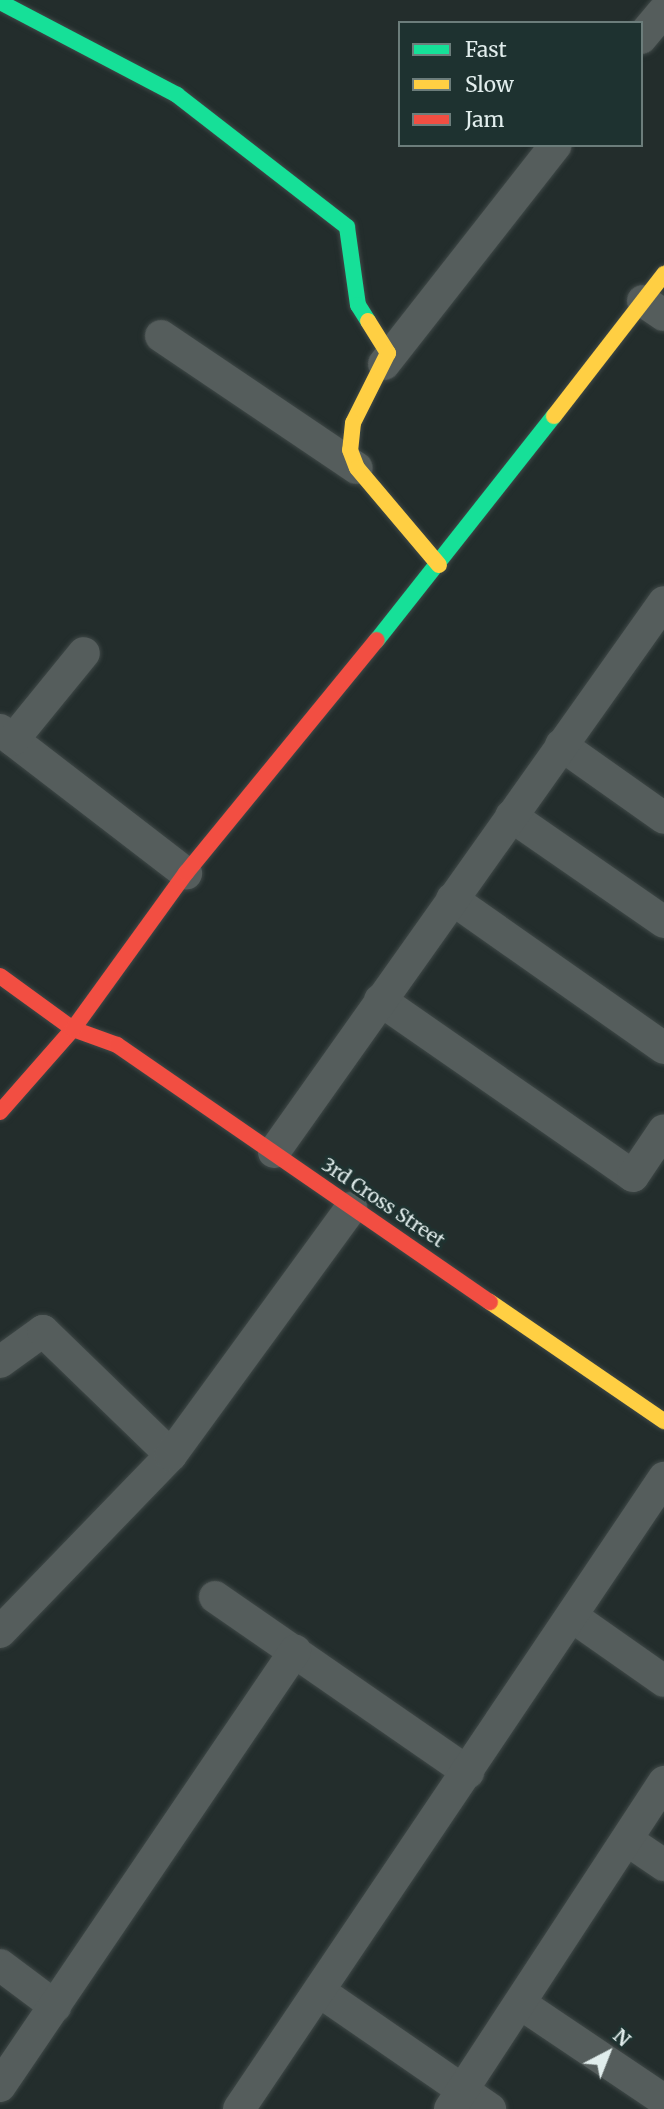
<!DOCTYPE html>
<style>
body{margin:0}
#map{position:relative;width:664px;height:2109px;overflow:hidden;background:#232d2c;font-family:Merriweather,serif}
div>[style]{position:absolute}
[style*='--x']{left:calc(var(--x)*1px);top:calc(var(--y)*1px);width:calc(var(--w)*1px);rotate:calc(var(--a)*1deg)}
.roads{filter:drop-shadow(0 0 2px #3f4847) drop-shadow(0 0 2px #3f4847)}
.street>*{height:32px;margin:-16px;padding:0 16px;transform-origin:16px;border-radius:16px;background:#555d5c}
.fast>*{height:16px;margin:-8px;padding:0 8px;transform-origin:8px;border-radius:8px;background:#16e098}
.slow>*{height:16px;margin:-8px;padding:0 8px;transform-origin:8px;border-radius:8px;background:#ffcf43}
.jam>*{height:16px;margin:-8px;padding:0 8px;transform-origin:8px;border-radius:8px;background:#f24e42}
span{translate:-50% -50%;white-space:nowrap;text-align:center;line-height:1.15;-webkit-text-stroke:6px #1e3230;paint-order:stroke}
.street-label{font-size:19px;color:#e1edec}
.legend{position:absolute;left:398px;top:21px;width:245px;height:126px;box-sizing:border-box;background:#1e3230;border:2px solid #6c7d7b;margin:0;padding:9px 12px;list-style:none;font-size:21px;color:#e1edec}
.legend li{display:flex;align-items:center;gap:14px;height:35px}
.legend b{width:35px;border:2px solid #6c7d7b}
.north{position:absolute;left:573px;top:2018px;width:70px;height:70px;-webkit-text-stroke:5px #1e3230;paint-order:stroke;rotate:42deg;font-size:19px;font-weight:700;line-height:28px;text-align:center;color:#e1edec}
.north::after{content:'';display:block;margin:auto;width:24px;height:32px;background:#e1edec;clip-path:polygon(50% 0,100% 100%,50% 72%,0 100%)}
</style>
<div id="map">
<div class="roads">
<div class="street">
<i style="--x:641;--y:38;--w:35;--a:-50"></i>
<i style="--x:643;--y:301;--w:25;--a:34"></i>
<i style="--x:161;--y:336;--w:236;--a:34"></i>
<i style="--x:384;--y:364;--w:278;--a:-51.9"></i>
<i style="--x:0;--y:730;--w:235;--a:37.6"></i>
<i style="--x:13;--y:740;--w:112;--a:-50.8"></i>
<i style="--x:561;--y:745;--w:126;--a:35.3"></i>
<i style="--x:511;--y:816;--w:186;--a:34.7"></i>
<i style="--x:452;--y:899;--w:259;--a:35.1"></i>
<i style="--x:380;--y:1000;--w:308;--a:34.8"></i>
<i style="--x:633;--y:1176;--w:55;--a:-56"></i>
<i style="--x:274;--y:1152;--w:674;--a:-54.66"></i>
<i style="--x:0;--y:1362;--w:53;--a:-35.8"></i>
<i style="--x:43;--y:1331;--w:178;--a:44.1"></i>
<i style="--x:171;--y:1455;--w:246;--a:134"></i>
<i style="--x:171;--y:1455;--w:306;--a:-53.9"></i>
<i style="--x:215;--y:1597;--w:308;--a:34.7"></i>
<i style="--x:573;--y:1617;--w:111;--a:35.1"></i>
<i style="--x:627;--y:1840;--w:45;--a:34"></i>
<i style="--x:0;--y:1965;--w:69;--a:36.7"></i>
<i style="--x:319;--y:1991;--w:208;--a:34.6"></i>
<i style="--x:521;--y:2004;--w:172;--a:33.9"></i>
<i style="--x:0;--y:2086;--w:526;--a:-55.86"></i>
<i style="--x:239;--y:2109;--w:761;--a:-56.04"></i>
<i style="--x:450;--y:2109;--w:391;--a:-56.8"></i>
</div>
<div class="fast">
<i style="--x:0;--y:2;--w:200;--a:27.7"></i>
<i style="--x:177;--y:95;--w:215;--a:37.8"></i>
<i style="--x:347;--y:227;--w:79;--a:82"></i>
<i style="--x:358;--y:305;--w:19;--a:58"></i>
<i style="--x:377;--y:640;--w:285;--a:-51.7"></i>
</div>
<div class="slow">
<i style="--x:368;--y:321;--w:38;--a:58"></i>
<i style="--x:388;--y:353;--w:78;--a:116.6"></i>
<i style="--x:353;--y:423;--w:27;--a:96"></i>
<i style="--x:350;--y:450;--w:19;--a:69"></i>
<i style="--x:357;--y:468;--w:127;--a:49.8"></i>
<i style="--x:554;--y:416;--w:180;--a:-52.2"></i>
<i style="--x:490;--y:1302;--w:211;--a:34.4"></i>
</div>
<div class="jam">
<i style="--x:0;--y:976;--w:90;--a:36"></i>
<i style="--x:73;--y:1029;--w:47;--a:20"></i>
<i style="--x:117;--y:1045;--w:453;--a:34.6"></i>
<i style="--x:0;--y:1112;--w:111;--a:-48.7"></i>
<i style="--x:73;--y:1029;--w:193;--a:-54.1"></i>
<i style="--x:186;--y:873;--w:301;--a:-50.7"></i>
</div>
</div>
<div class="street-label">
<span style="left:383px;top:1203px;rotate:34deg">3rd Cross Street</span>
</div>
<ul class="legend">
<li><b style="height:9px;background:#16e098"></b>Fast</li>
<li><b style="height:9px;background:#ffcf43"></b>Slow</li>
<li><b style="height:9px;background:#f24e42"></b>Jam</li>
</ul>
<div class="north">N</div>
</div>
